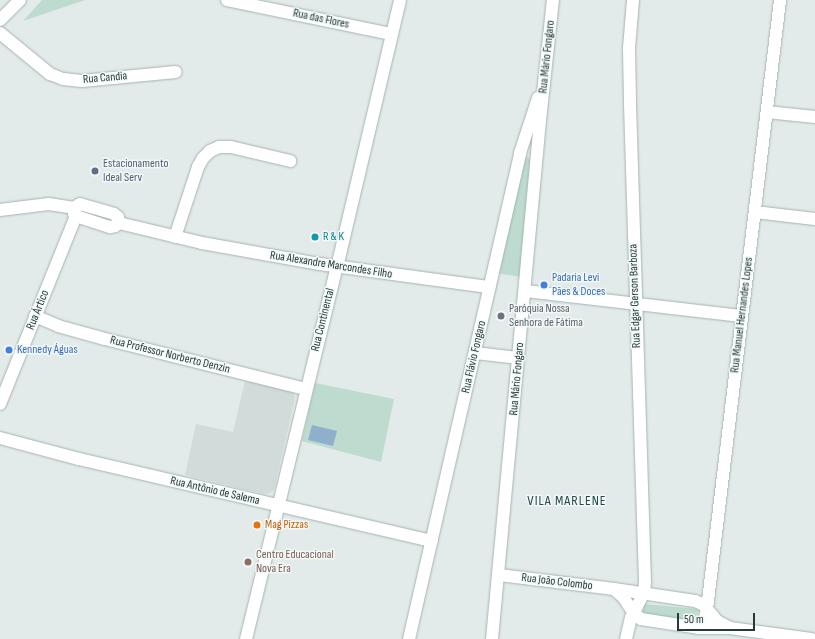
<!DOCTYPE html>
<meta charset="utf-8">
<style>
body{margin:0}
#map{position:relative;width:815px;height:639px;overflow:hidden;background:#e2ebea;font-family:"Sofia Sans Condensed",sans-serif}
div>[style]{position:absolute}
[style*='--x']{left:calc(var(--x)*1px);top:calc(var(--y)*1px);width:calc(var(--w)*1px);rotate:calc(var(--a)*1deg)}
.built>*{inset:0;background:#d1dbda}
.green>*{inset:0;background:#bddbce}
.water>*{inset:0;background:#8eb0cd}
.roads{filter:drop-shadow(0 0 1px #a5b3b2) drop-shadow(0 0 1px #a5b3b2)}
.street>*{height:12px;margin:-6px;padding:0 6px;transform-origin:6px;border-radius:6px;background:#fff}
.secondary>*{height:12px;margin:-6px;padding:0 6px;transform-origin:6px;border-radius:6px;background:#fff}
.dots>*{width:11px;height:11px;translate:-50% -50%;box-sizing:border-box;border:2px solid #f3f8f7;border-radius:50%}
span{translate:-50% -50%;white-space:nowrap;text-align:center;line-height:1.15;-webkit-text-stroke:3px #f3f8f7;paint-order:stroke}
.street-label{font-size:12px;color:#233b3b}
.service-label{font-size:12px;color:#4e5e75}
.left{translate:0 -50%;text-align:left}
.culture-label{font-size:12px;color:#0d838f}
.shop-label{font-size:12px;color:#366cbe}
.worship-label{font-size:12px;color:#5b616d}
.food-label{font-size:12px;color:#c56008}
.education-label{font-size:12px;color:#785e54}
.quarter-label{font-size:14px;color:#214a4c;letter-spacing:1px}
.scale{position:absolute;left:677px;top:613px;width:78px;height:18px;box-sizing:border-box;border:2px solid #233b3b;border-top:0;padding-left:5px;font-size:12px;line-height:14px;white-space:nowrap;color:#233b3b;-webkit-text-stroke:3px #f3f8f7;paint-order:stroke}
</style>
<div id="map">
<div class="built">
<i style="clip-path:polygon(245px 381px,293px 392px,295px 398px,274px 490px,270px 493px,264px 494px,185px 475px,196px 424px,233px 432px)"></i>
</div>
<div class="green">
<i style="clip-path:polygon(42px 0,85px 0,23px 21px)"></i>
<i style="clip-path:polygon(527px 157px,531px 160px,521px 277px,495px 273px,524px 159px)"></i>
<i style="clip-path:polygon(315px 383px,394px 399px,381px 462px,302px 441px)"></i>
<i style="clip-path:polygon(644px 604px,698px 609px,697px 621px,643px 615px)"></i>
</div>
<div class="water">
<i style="clip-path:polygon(312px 425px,337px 431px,333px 446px,308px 440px)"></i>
</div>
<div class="roads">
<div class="street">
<i style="--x:227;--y:0;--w:167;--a:11.7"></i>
<i style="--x:0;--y:20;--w:28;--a:-45"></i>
<i style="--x:0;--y:33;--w:65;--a:39.4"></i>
<i style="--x:50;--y:74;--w:14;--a:21"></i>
<i style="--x:63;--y:79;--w:19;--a:6"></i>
<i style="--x:82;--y:81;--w:94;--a:-5.5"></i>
<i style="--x:767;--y:112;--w:48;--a:5.9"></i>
<i style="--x:74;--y:208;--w:7;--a:-34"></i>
<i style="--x:80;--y:204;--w:35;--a:16"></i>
<i style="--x:114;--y:214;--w:5;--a:37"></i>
<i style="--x:118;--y:217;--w:6;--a:81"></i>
<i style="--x:0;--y:210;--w:49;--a:-7"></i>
<i style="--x:49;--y:204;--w:25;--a:9"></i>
<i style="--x:74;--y:210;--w:4;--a:90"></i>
<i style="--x:74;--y:214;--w:6;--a:31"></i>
<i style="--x:79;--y:217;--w:33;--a:18"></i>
<i style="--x:110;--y:227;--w:5;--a:-11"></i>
<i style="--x:115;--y:226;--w:5;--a:-37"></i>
<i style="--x:755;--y:212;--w:60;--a:6.7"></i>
<i style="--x:119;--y:223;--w:85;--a:13.5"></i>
<i style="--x:202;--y:243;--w:120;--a:10.1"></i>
<i style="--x:320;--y:264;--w:171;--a:7.8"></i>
<i style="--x:175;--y:237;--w:74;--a:-71.8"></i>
<i style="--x:198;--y:167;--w:10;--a:-61"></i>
<i style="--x:203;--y:158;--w:10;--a:-45"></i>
<i style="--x:210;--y:151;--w:10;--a:-24"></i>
<i style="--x:219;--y:147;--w:12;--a:0"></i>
<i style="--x:231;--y:147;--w:61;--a:13.3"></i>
<i style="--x:525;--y:291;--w:218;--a:6.6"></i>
<i style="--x:35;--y:316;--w:25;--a:23"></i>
<i style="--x:58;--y:326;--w:49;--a:15.5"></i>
<i style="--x:105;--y:339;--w:207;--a:14"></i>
<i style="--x:475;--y:353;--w:43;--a:6.6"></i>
<i style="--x:0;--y:404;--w:203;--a:-68"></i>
<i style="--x:0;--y:438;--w:82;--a:14.9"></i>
<i style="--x:79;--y:459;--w:362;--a:13.1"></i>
<i style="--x:499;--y:575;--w:116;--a:6.9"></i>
<i style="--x:614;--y:589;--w:82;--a:8.4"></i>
<i style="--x:695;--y:601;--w:10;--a:24"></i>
<i style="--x:704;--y:605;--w:21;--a:51"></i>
<i style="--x:717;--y:621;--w:15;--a:28"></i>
<i style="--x:614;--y:589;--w:12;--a:42"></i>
<i style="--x:623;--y:597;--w:18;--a:56"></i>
<i style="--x:633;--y:612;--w:11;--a:41"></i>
<i style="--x:641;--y:619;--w:59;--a:8.8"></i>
<i style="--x:699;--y:628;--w:31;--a:0"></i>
<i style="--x:730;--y:628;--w:82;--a:7.7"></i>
<i style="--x:699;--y:628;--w:8;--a:-50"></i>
<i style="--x:704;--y:622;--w:13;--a:-77"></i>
<i style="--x:707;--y:609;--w:613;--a:-83.16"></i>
<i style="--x:409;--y:639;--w:499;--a:-77.1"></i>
<i style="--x:520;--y:153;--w:58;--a:-71.9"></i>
<i style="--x:492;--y:639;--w:520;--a:-84.71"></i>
<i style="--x:540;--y:121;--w:122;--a:-83.9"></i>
<i style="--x:626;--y:639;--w:22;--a:-77"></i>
<i style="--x:631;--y:618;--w:28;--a:-63"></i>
<i style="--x:644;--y:593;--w:11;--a:-85"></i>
<i style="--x:645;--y:582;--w:481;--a:-91.8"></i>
<i style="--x:630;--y:101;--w:53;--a:-91.1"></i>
<i style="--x:629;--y:48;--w:48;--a:-85.2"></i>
</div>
<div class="secondary">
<i style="--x:246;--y:639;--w:383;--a:-76.3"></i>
<i style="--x:337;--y:267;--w:274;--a:-76.7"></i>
</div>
</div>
<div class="dots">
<i style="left:95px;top:171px;background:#5c6f8a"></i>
<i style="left:315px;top:237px;background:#0f9aa8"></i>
<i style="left:544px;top:285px;background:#3f7fe0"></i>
<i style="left:501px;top:316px;background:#6b7280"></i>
<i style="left:9px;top:350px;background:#3f7fe0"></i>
<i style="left:257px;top:525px;background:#e8710a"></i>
<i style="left:248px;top:562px;background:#8d6e63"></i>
</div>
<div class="street-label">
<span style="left:321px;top:19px;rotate:12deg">Rua das Flores</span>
<span style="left:547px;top:57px;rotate:-84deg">Rua Mário Fongaro</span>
<span style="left:105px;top:78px;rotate:-5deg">Rua Candia</span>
<span style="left:331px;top:265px;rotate:9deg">Rua Alexandre Marcondes Filho</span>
<span style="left:635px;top:296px;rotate:-92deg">Rua Edgar Gerson Barboza</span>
<span style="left:38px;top:310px;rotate:-68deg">Rua Ártico</span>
<span style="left:742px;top:315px;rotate:-83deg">Rua Manuel Hernandes Lopes</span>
<span style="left:323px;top:320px;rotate:-76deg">Rua Continental</span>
<span style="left:170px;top:355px;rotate:14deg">Rua Professor Norberto Denzin</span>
<span style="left:474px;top:357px;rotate:-77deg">Rua Flávio Fongaro</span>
<span style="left:517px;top:379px;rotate:-85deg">Rua Mário Fongaro</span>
<span style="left:215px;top:491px;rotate:13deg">Rua Antônio de Salema</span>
<span style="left:557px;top:582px;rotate:7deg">Rua João Colombo</span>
</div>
<div class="service-label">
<span class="left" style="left:103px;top:171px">Estacionamento<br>Ideal Serv</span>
</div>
<div class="culture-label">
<span class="left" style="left:323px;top:237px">R &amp; K</span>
</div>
<div class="shop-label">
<span class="left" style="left:552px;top:285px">Padaria Levi<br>Pães &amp; Doces</span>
<span class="left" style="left:17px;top:350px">Kennedy Águas</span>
</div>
<div class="worship-label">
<span class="left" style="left:509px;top:316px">Paróquia Nossa<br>Senhora de Fátima</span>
</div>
<div class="food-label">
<span class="left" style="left:265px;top:525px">Mag Pizzas</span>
</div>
<div class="education-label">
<span class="left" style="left:256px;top:562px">Centro Educacional<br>Nova Era</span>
</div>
<div class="quarter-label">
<span style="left:567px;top:501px">VILA MARLENE</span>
</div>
<div class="scale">50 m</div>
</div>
